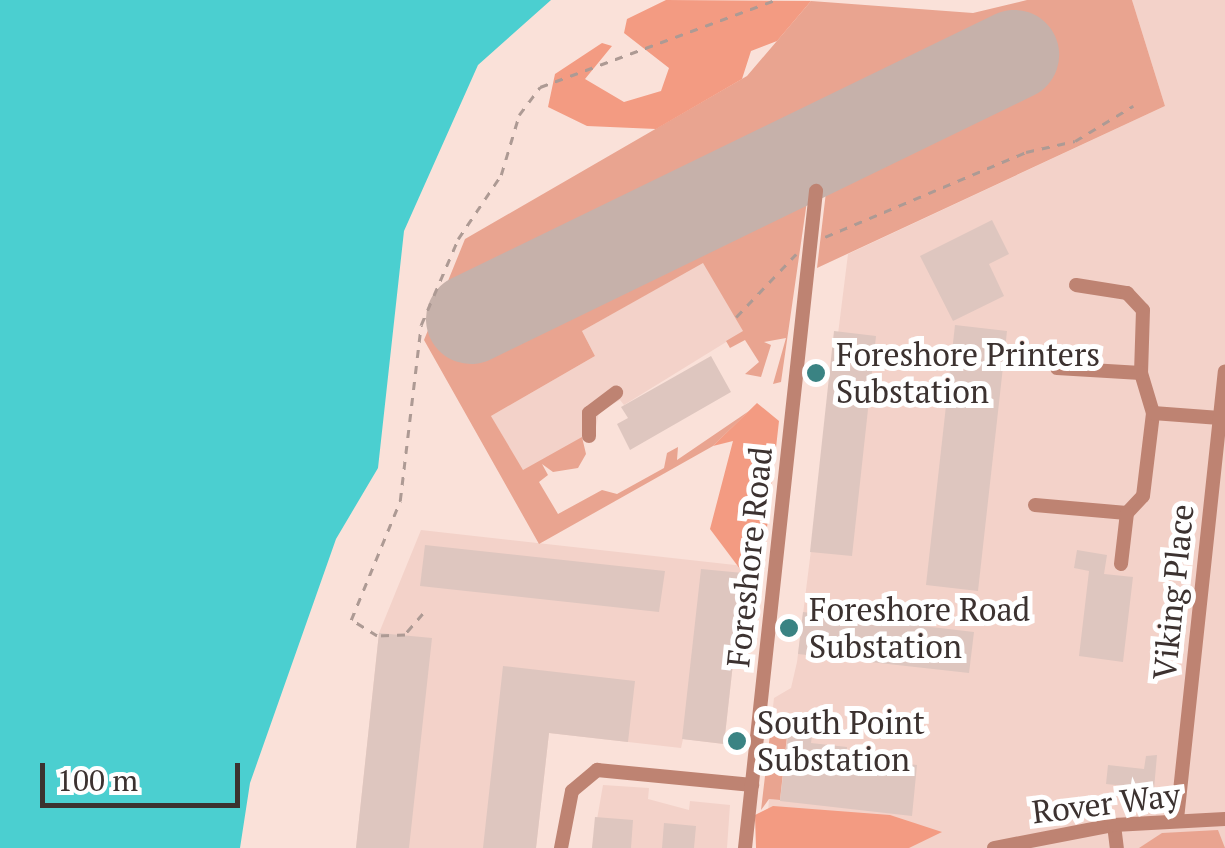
<!DOCTYPE html>
<style>
body{margin:0}
#map{position:relative;width:1225px;height:848px;overflow:hidden;background:#fae1d9;font-family:"PT Serif",serif}
div>[style]{position:absolute}
[style*='--x']{left:calc(var(--x)*1px);top:calc(var(--y)*1px);width:calc(var(--w)*1px);rotate:calc(var(--a)*1deg)}
.built>*{inset:0;background:#f3d2c9}
.green>*{inset:0;background:#e9a490}
.forest>*{inset:0;background:#f39b82}
.water>*{inset:0;background:#4bcfd0}
.runway>*{height:90px;margin:-45px;padding:0 45px;transform-origin:45px;border-radius:45px;background:#c6b1aa}
.building>*{inset:0;background:#dec6bf}
.path>*{height:2.5px;margin-top:-1.25px;transform-origin:0;background:repeating-linear-gradient(90deg,#ad9a94 0 8px,transparent 0 16px)}
.minor>*{height:14px;margin:-7px;padding:0 7px;transform-origin:7px;border-radius:7px;background:#be8372}
.dots>*{width:28px;height:28px;translate:-50% -50%;box-sizing:border-box;border:5px solid #fff;border-radius:50%}
span{translate:-50% -50%;white-space:nowrap;text-align:center;line-height:1.15;-webkit-text-stroke:10px #fff;paint-order:stroke}
.poi-label{font-size:32px;color:#3c3230}
.left{translate:0 -50%;text-align:left}
.street-label{font-size:32px;color:#3c3230}
.scale{position:absolute;left:40px;top:763px;width:200px;height:45px;box-sizing:border-box;border:5px solid #3c3230;border-top:0;padding-left:12px;font-size:30px;line-height:35px;white-space:nowrap;color:#3c3230;-webkit-text-stroke:8px #fff;paint-order:stroke}
</style>
<div id="map">
<div class="built">
<i style="clip-path:polygon(1132px 0,1225px 0,1225px 848px,895px 848px,768px 812px,769px 799px,780px 800px,787px 737px,770px 734px,774px 698px,791px 688px,797px 662px,848px 254px,1165px 106px)"></i>
<i style="clip-path:polygon(703px 262px,744px 331px,624px 405px,620px 400px,599px 412px,595px 432px,523px 471px,491px 416px,595px 356px,582px 331px)"></i>
<i style="clip-path:polygon(421px 530px,744px 566px,724px 744px,683px 739px,681px 748px,549px 733px,536px 848px,356px 848px,379px 633px)"></i>
<i style="clip-path:polygon(603px 785px,649px 788px,648px 799px,689px 810px,690px 801px,730px 805px,727px 848px,592px 848px)"></i>
</div>
<div class="green">
<i style="clip-path:polygon(1027px 0,1132px 0,1165px 106px,817px 268px,826px 192px,807px 201px,781px 382px,773px 384px,786px 338px,764px 342px,771px 345px,761px 377px,745px 374px,759px 362px,745px 340px,730px 348px,726px 341px,743px 331px,703px 263px,582px 331px,595px 356px,491px 416px,523px 470px,582px 437px,586px 454px,578px 468px,553px 472px,542px 464px,548px 475px,539px 482px,558px 514px,602px 490px,617px 494px,664px 468px,667px 453px,678px 447px,677px 460px,749px 411px,713px 446px,539px 544px,424px 340px,465px 239px,747px 76px,811px 1px,973px 13px)"></i>
<i style="clip-path:polygon(770px 734px,787px 736px,780px 800px,769px 799px,761px 810px)"></i>
<i style="clip-path:polygon(1218px 830px,1225px 848px,1139px 848px,1162px 833px)"></i>
</div>
<div class="forest">
<i style="clip-path:polygon(666px 0,811px 1px,777px 41px,751px 51px,742px 79px,656px 129px,587px 126px,548px 107px,555px 74px,602px 43px,612px 46px,585px 79px,624px 102px,661px 91px,669px 68px,624px 33px,627px 19px)"></i>
<i style="clip-path:polygon(757px 403px,779px 421px,763px 563px,753px 574px,743px 573px,710px 529px,733px 441px,713px 446px)"></i>
<i style="clip-path:polygon(773px 806px,890px 815px,942px 832px,909px 848px,756px 848px,755px 815px)"></i>
</div>
<div class="water">
<i style="clip-path:polygon(0 0,551px 0,478px 65px,404px 231px,378px 468px,336px 539px,250px 783px,240px 848px,0 848px)"></i>
</div>
<div class="runway">
<i style="--x:471;--y:319;--w:604;--a:-25.93"></i>
</div>
<div class="building">
<i style="clip-path:polygon(992px 220px,1009px 254px,989px 264px,1004px 296px,953px 321px,920px 256px)"></i>
<i style="clip-path:polygon(955px 325px,1007px 331px,978px 591px,926px 585px)"></i>
<i style="clip-path:polygon(834px 331px,876px 336px,852px 556px,810px 552px)"></i>
<i style="clip-path:polygon(711px 356px,731px 392px,630px 450px,617px 424px,628px 418px,621px 407px)"></i>
<i style="clip-path:polygon(425px 545px,665px 571px,659px 612px,420px 586px)"></i>
<i style="clip-path:polygon(1077px 550px,1107px 555px,1104px 574px,1133px 577px,1123px 662px,1079px 656px,1089px 571px,1074px 568px)"></i>
<i style="clip-path:polygon(701px 569px,743px 573px,724px 744px,682px 739px)"></i>
<i style="clip-path:polygon(803px 612px,974px 632px,969px 673px,798px 654px)"></i>
<i style="clip-path:polygon(379px 633px,432px 638px,409px 848px,356px 848px)"></i>
<i style="clip-path:polygon(503px 666px,635px 681px,628px 742px,549px 733px,536px 848px,483px 848px)"></i>
<i style="clip-path:polygon(789px 725px,813px 728px,811px 743px,847px 747px,846px 757px,917px 765px,912px 816px,780px 801px)"></i>
<i style="clip-path:polygon(1157px 755px,1154px 789px,1106px 784px,1108px 765px,1144px 769px,1146px 756px)"></i>
<i style="clip-path:polygon(595px 817px,633px 820px,631px 848px,592px 848px)"></i>
<i style="clip-path:polygon(664px 823px,696px 826px,694px 848px,662px 848px)"></i>
</div>
<div class="path">
<i style="--x:825;--y:237;--w:218;--a:-22.9"></i>
<i style="--x:1026;--y:152;--w:50;--a:-12.7"></i>
<i style="--x:1075;--y:141;--w:68;--a:-31.1"></i>
<i style="--x:736;--y:317;--w:87;--a:-46.4"></i>
<i style="--x:423;--y:614;--w:28;--a:131"></i>
<i style="--x:405;--y:635;--w:28;--a:178"></i>
<i style="--x:377;--y:636;--w:31;--a:-148"></i>
<i style="--x:351;--y:620;--w:129;--a:-67.6"></i>
<i style="--x:400;--y:501;--w:177;--a:-83.2"></i>
<i style="--x:421;--y:325;--w:94;--a:-66.7"></i>
<i style="--x:458;--y:239;--w:77;--a:-56.1"></i>
<i style="--x:501;--y:175;--w:63;--a:-73.3"></i>
<i style="--x:519;--y:115;--w:35;--a:-53"></i>
<i style="--x:540;--y:87;--w:251;--a:-20.3"></i>
</div>
<div class="minor">
<i style="--x:1076;--y:285;--w:52;--a:8.9"></i>
<i style="--x:1127;--y:293;--w:23;--a:47"></i>
<i style="--x:1143;--y:310;--w:63;--a:91.8"></i>
<i style="--x:1141;--y:373;--w:42;--a:73.3"></i>
<i style="--x:1057;--y:368;--w:84;--a:3.4"></i>
<i style="--x:589;--y:436;--w:23;--a:-90"></i>
<i style="--x:589;--y:413;--w:34;--a:-37"></i>
<i style="--x:1035;--y:505;--w:92;--a:5"></i>
<i style="--x:1127;--y:513;--w:23;--a:-47"></i>
<i style="--x:1143;--y:496;--w:84;--a:-83.1"></i>
<i style="--x:1153;--y:413;--w:67;--a:4.3"></i>
<i style="--x:1121;--y:564;--w:51;--a:-83.3"></i>
<i style="--x:1177;--y:819;--w:450;--a:-83.9"></i>
<i style="--x:1114;--y:825;--w:23;--a:83"></i>
<i style="--x:561;--y:848;--w:58;--a:-79.1"></i>
<i style="--x:572;--y:791;--w:33;--a:-40"></i>
<i style="--x:597;--y:770;--w:156;--a:5.5"></i>
<i style="--x:745;--y:848;--w:661;--a:-83.83"></i>
<i style="--x:994;--y:848;--w:122;--a:-10.9"></i>
<i style="--x:1114;--y:825;--w:111;--a:-3.1"></i>
</div>
<div class="dots">
<i style="left:816px;top:373px;background:#3a8383"></i>
<i style="left:789px;top:628px;background:#3a8383"></i>
<i style="left:737px;top:741px;background:#3a8383"></i>
</div>
<div class="poi-label">
<span class="left" style="left:836px;top:373px">Foreshore Printers<br>Substation</span>
<span class="left" style="left:809px;top:628px">Foreshore Road<br>Substation</span>
<span class="left" style="left:757px;top:741px">South Point<br>Substation</span>
</div>
<div class="street-label">
<span style="left:749px;top:557px;rotate:-84deg">Foreshore Road</span>
<span style="left:1173px;top:592px;rotate:-84deg">Viking Place</span>
<span style="left:1106px;top:803px;rotate:-7deg">Rover Way</span>
</div>
<div class="scale">100 m</div>
</div>
